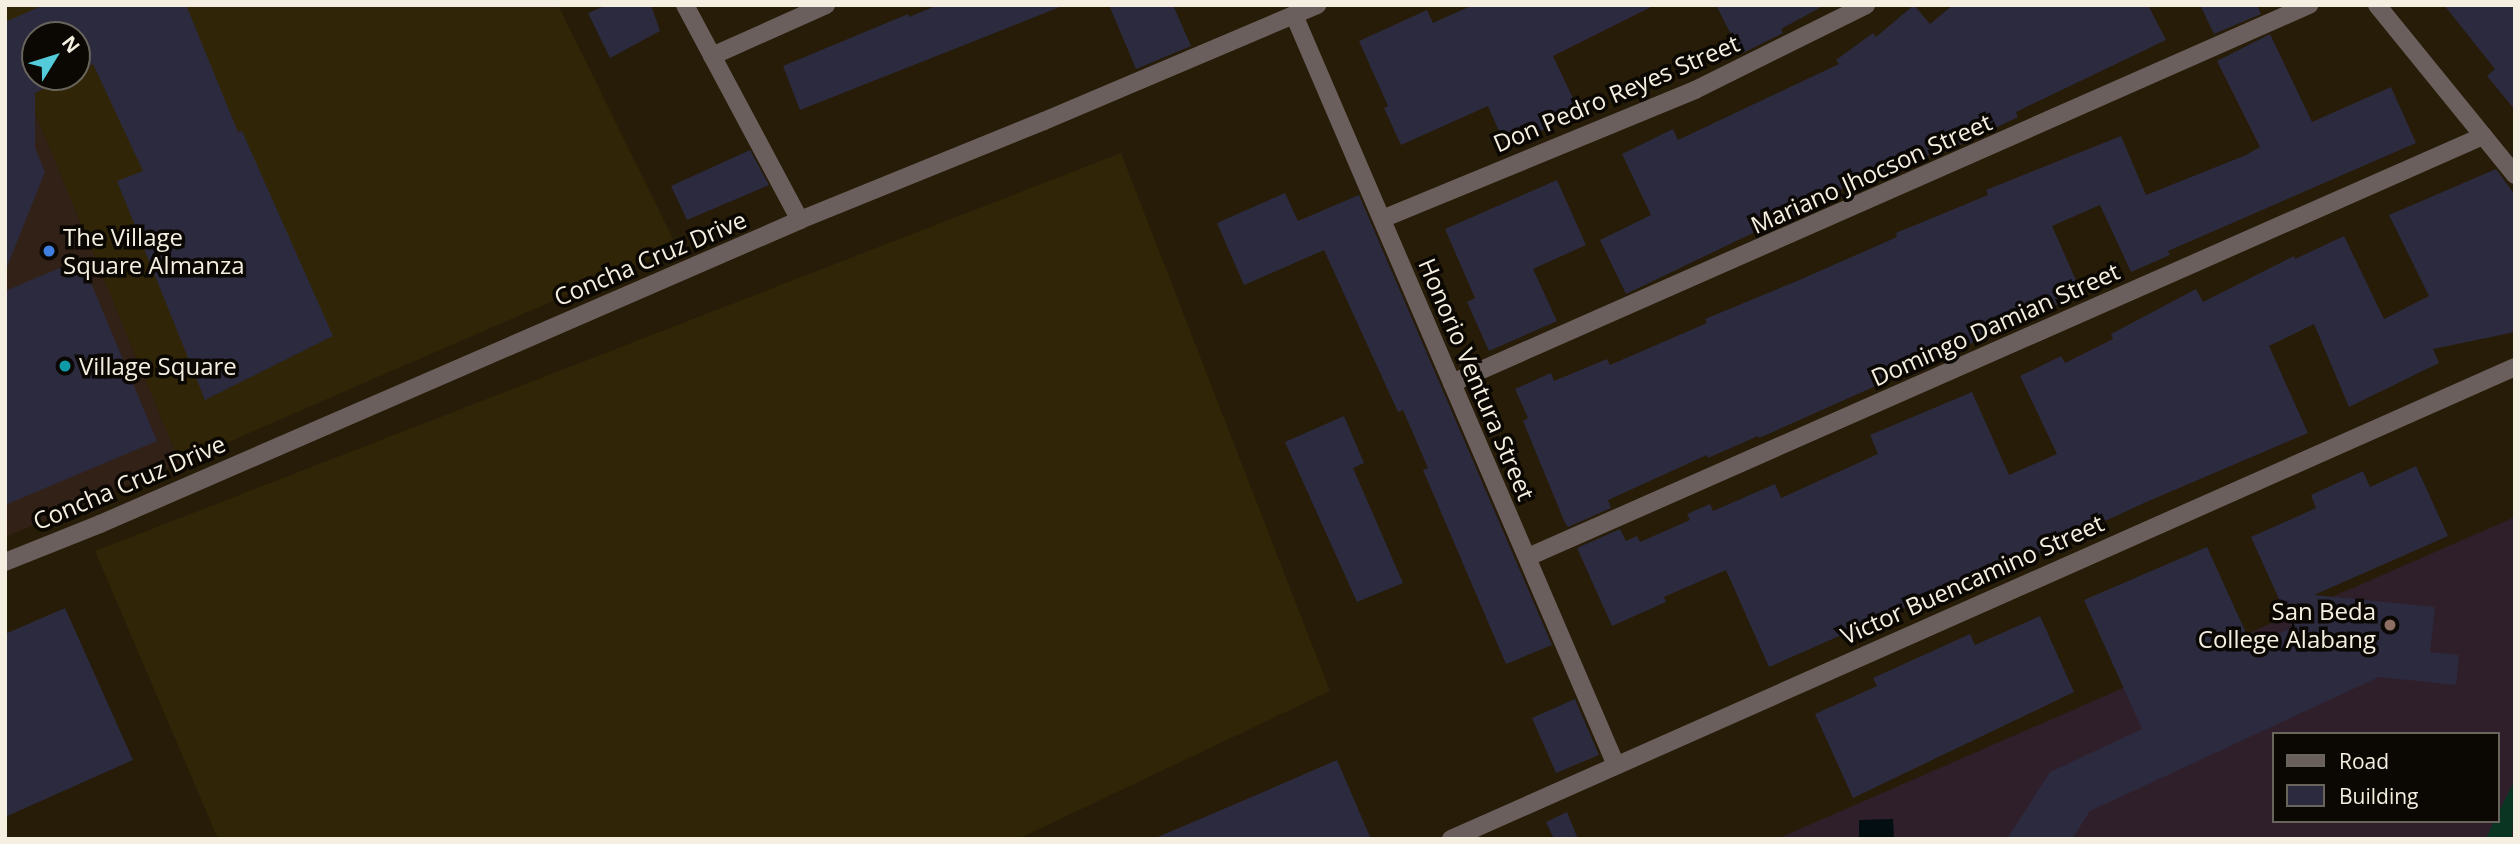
<!DOCTYPE html>
<style>
body{margin:0}
#map{position:relative;width:2520px;height:844px;overflow:hidden;background:#261c07;font-family:"Open Sans",sans-serif}
div>[style]{position:absolute}
[style*='--x']{left:calc(var(--x)*1px);top:calc(var(--y)*1px);width:calc(var(--w)*1px);rotate:calc(var(--a)*1deg)}
.commercial>*{inset:0;background:#312117}
.built>*{inset:0;background:#312508}
.education>*{inset:0;background:#2f1f2a}
.green>*{inset:0;background:#0a3523}
.water>*{inset:0;background:#030e13}
.building>*{inset:0;background:#2c2a3f}
.minor>*{height:18px;margin:-9px;padding:0 9px;transform-origin:9px;border-radius:9px;background:#6b5f5d}
.dots>*{width:19px;height:19px;translate:-50% -50%;box-sizing:border-box;border:4px solid #0b0702;border-radius:50%}
span{translate:-50% -50%;white-space:nowrap;text-align:center;line-height:1.15;-webkit-text-stroke:7px #0b0702;paint-order:stroke}
.street-label{font-size:24px;color:#f5efe2}
.poi-label{font-size:24px;color:#f5efe2}
.left{translate:0 -50%;text-align:left}
.right{translate:-100% -50%;text-align:right}
.frame{position:absolute;inset:0;border:7px solid #f5efe2;pointer-events:none}
.legend{position:absolute;left:2272px;top:732px;width:228px;height:91px;box-sizing:border-box;background:#0b0702;border:2px solid #69645c;margin:0;padding:9px 12px;list-style:none;font-size:21px;color:#f5efe2}
.legend li{display:flex;align-items:center;gap:14px;height:35px}
.legend b{width:35px;border:2px solid #69645c}
.north{position:absolute;left:21px;top:21px;width:70px;height:70px;box-sizing:border-box;background:#0b0702;border:2px solid #69645c;border-radius:50%;rotate:52deg;font-size:19px;font-weight:700;line-height:28px;text-align:center;color:#f5efe2}
.north::after{content:'';display:block;margin:auto;width:24px;height:32px;background:#53cbda;clip-path:polygon(50% 0,100% 100%,50% 72%,0 100%)}
</style>
<div id="map">
<div class="commercial">
<i style="clip-path:polygon(5px 40px,180px 463px,5px 537px)"></i>
</div>
<div class="built">
<i style="clip-path:polygon(evenodd,5px 5px,558px 5px,677px 247px,180px 463px,5px 40px,5px 5px,35px 35px,77px 35px,77px 77px,35px 77px,35px 35px)"></i>
<i style="clip-path:polygon(1121px 153px,1330px 691px,1018px 839px,218px 839px,95px 551px)"></i>
</div>
<div class="education">
<i style="clip-path:polygon(evenodd,2515px 517px,2515px 839px,1777px 839px,2515px 517px,2273px 734px,2497px 734px,2497px 821px,2273px 821px,2273px 734px)"></i>
</div>
<div class="green">
<i style="clip-path:polygon(2515px 780px,2512px 839px,2486px 839px,2494px 821px,2497px 821px,2497px 815px)"></i>
</div>
<div class="water">
<i style="clip-path:polygon(1893px 819px,1894px 839px,1859px 839px,1859px 820px)"></i>
</div>
<div class="building">
<i style="clip-path:polygon(44px 5px,186px 5px,238px 132px,242px 131px,333px 336px,205px 400px,117px 181px,143px 171px,93px 64px,77px 72px,77px 35px,35px 35px,35px 77px,67px 77px,35px 93px,35px 148px,45px 172px,5px 272px,5px 22px)"></i>
<i style="clip-path:polygon(607px 5px,651px 5px,660px 31px,610px 58px,588px 13px)"></i>
<i style="clip-path:polygon(938px 5px,1060px 7px,800px 110px,783px 66px,908px 14px,909px 17px)"></i>
<i style="clip-path:polygon(1109px 5px,1173px 5px,1191px 46px,1136px 69px)"></i>
<i style="clip-path:polygon(1473px 5px,1655px 5px,1553px 56px,1580px 113px,1506px 147px,1488px 106px,1401px 145px,1384px 108px,1388px 106px,1359px 41px,1427px 10px,1433px 23px)"></i>
<i style="clip-path:polygon(1716px 5px,1825px 5px,1781px 29px,1783px 33px,1741px 54px)"></i>
<i style="clip-path:polygon(1914px 5px,1930px 24px,1953px 5px,2148px 5px,2166px 40px,2016px 112px,2018px 117px,1933px 158px,1931px 154px,1885px 177px,1881px 169px,1825px 197px,1827px 200px,1787px 220px,1786px 217px,1626px 294px,1600px 240px,1651px 215px,1622px 154px,1673px 129px,1678px 140px,1839px 64px,1836px 60px,1873px 33px,1876px 37px)"></i>
<i style="clip-path:polygon(2200px 5px,2257px 5px,2261px 14px,2214px 34px)"></i>
<i style="clip-path:polygon(2444px 5px,2515px 5px,2515px 110px,2487px 76px,2495px 69px)"></i>
<i style="clip-path:polygon(2270px 34px,2312px 122px,2391px 87px,2416px 143px,2168px 251px,2170px 255px,2131px 272px,2100px 205px,2052px 226px,2082px 294px,1759px 438px,1758px 436px,1708px 458px,1707px 455px,1608px 500px,1611px 508px,1568px 527px,1565px 523px,1523px 421px,1528px 418px,1515px 389px,1551px 373px,1554px 381px,1607px 359px,1610px 365px,1707px 323px,1705px 319px,1797px 281px,1897px 237px,1896px 233px,1988px 195px,1986px 190px,2121px 136px,2146px 195px,2246px 155px,2260px 147px,2217px 61px)"></i>
<i style="clip-path:polygon(750px 150px,769px 185px,687px 220px,671px 186px)"></i>
<i style="clip-path:polygon(2496px 169px,2515px 195px,2515px 332px,2433px 349px,2439px 363px,2349px 407px,2314px 324px,2269px 346px,2308px 433px,2144px 503px,2090px 528px,2092px 532px,2040px 555px,2037px 549px,1769px 667px,1726px 570px,1664px 597px,1666px 602px,1612px 626px,1577px 548px,1620px 529px,1626px 541px,1637px 536px,1640px 542px,1690px 520px,1687px 514px,1710px 504px,1713px 511px,1775px 484px,1781px 498px,1878px 454px,1870px 435px,1972px 392px,2009px 475px,2057px 454px,2020px 376px,2061px 356px,2065px 363px,2113px 339px,2111px 334px,2196px 289px,2203px 302px,2294px 256px,2295px 259px,2344px 236px,2384px 319px,2429px 296px,2389px 215px)"></i>
<i style="clip-path:polygon(1557px 180px,1586px 245px,1533px 269px,1557px 321px,1489px 351px,1467px 302px,1475px 298px,1445px 229px)"></i>
<i style="clip-path:polygon(1285px 193px,1298px 221px,1359px 195px,1552px 645px,1506px 664px,1423px 470px,1428px 468px,1403px 410px,1398px 412px,1324px 250px,1244px 285px,1217px 223px)"></i>
<i style="clip-path:polygon(81px 259px,157px 441px,5px 505px,5px 291px)"></i>
<i style="clip-path:polygon(1344px 416px,1364px 463px,1353px 468px,1403px 583px,1357px 602px,1285px 442px)"></i>
<i style="clip-path:polygon(2416px 466px,2448px 536px,2314px 595px,2435px 607px,2430px 652px,2459px 655px,2456px 685px,2379px 677px,2090px 811px,2072px 839px,2007px 839px,2050px 772px,2142px 729px,2084px 600px,2207px 547px,2252px 646px,2292px 628px,2251px 537px,2316px 508px,2311px 495px,2363px 471px,2370px 487px)"></i>
<i style="clip-path:polygon(65px 608px,133px 760px,5px 817px,5px 634px)"></i>
<i style="clip-path:polygon(2040px 616px,2074px 692px,1853px 798px,1815px 714px,1877px 686px,1873px 678px,1970px 634px,1975px 645px)"></i>
<i style="clip-path:polygon(1575px 699px,1599px 755px,1556px 773px,1532px 718px)"></i>
<i style="clip-path:polygon(1337px 760px,1371px 839px,1153px 839px,1247px 799px)"></i>
<i style="clip-path:polygon(1567px 812px,1578px 839px,1554px 839px,1546px 822px)"></i>
</div>
<div class="minor">
<i style="--x:685;--y:5;--w:244;--a:61.9"></i>
<i style="--x:2377;--y:5;--w:219;--a:50.9"></i>
<i style="--x:1294;--y:15;--w:814;--a:66.77"></i>
<i style="--x:712;--y:56;--w:125;--a:-24.1"></i>
<i style="--x:1382;--y:219;--w:339;--a:-22.4"></i>
<i style="--x:1695;--y:90;--w:191;--a:-26.4"></i>
<i style="--x:1452;--y:383;--w:937;--a:-23.8"></i>
<i style="--x:1528;--y:557;--w:1044;--a:-23.79"></i>
<i style="--x:5;--y:562;--w:102;--a:-21.8"></i>
<i style="--x:100;--y:524;--w:763;--a:-23.47"></i>
<i style="--x:800;--y:220;--w:263;--a:-22.1"></i>
<i style="--x:1044;--y:121;--w:297;--a:-23"></i>
<i style="--x:1451;--y:839;--w:1164;--a:-23.92"></i>
</div>
<div class="dots">
<i style="left:49px;top:251px;background:#3f7fe0"></i>
<i style="left:65px;top:366px;background:#0f9aa8"></i>
<i style="left:2390px;top:625px;background:#8d6e63"></i>
</div>
<div class="street-label">
<span style="left:1616px;top:93px;rotate:-23deg">Don Pedro Reyes Street</span>
<span style="left:1871px;top:173px;rotate:-24deg">Mariano Jhocson Street</span>
<span style="left:650px;top:258px;rotate:-23deg">Concha Cruz Drive</span>
<span style="left:1995px;top:324px;rotate:-24deg">Domingo Damian Street</span>
<span style="left:1477px;top:379px;rotate:67deg">Honorio Ventura Street</span>
<span style="left:129px;top:482px;rotate:-23deg">Concha Cruz Drive</span>
<span style="left:1972px;top:579px;rotate:-24deg">Victor Buencamino Street</span>
</div>
<div class="poi-label">
<span class="left" style="left:63px;top:251px">The Village<br>Square Almanza</span>
<span class="left" style="left:79px;top:366px">Village Square</span>
<span class="right" style="left:2376px;top:625px">San Beda<br>College Alabang</span>
</div>
<div class="frame"></div>
<ul class="legend">
<li><b style="height:9px;background:#6b5f5d"></b>Road</li>
<li><b style="height:19px;background:#2c2a3f"></b>Building</li>
</ul>
<div class="north">N</div>
</div>
